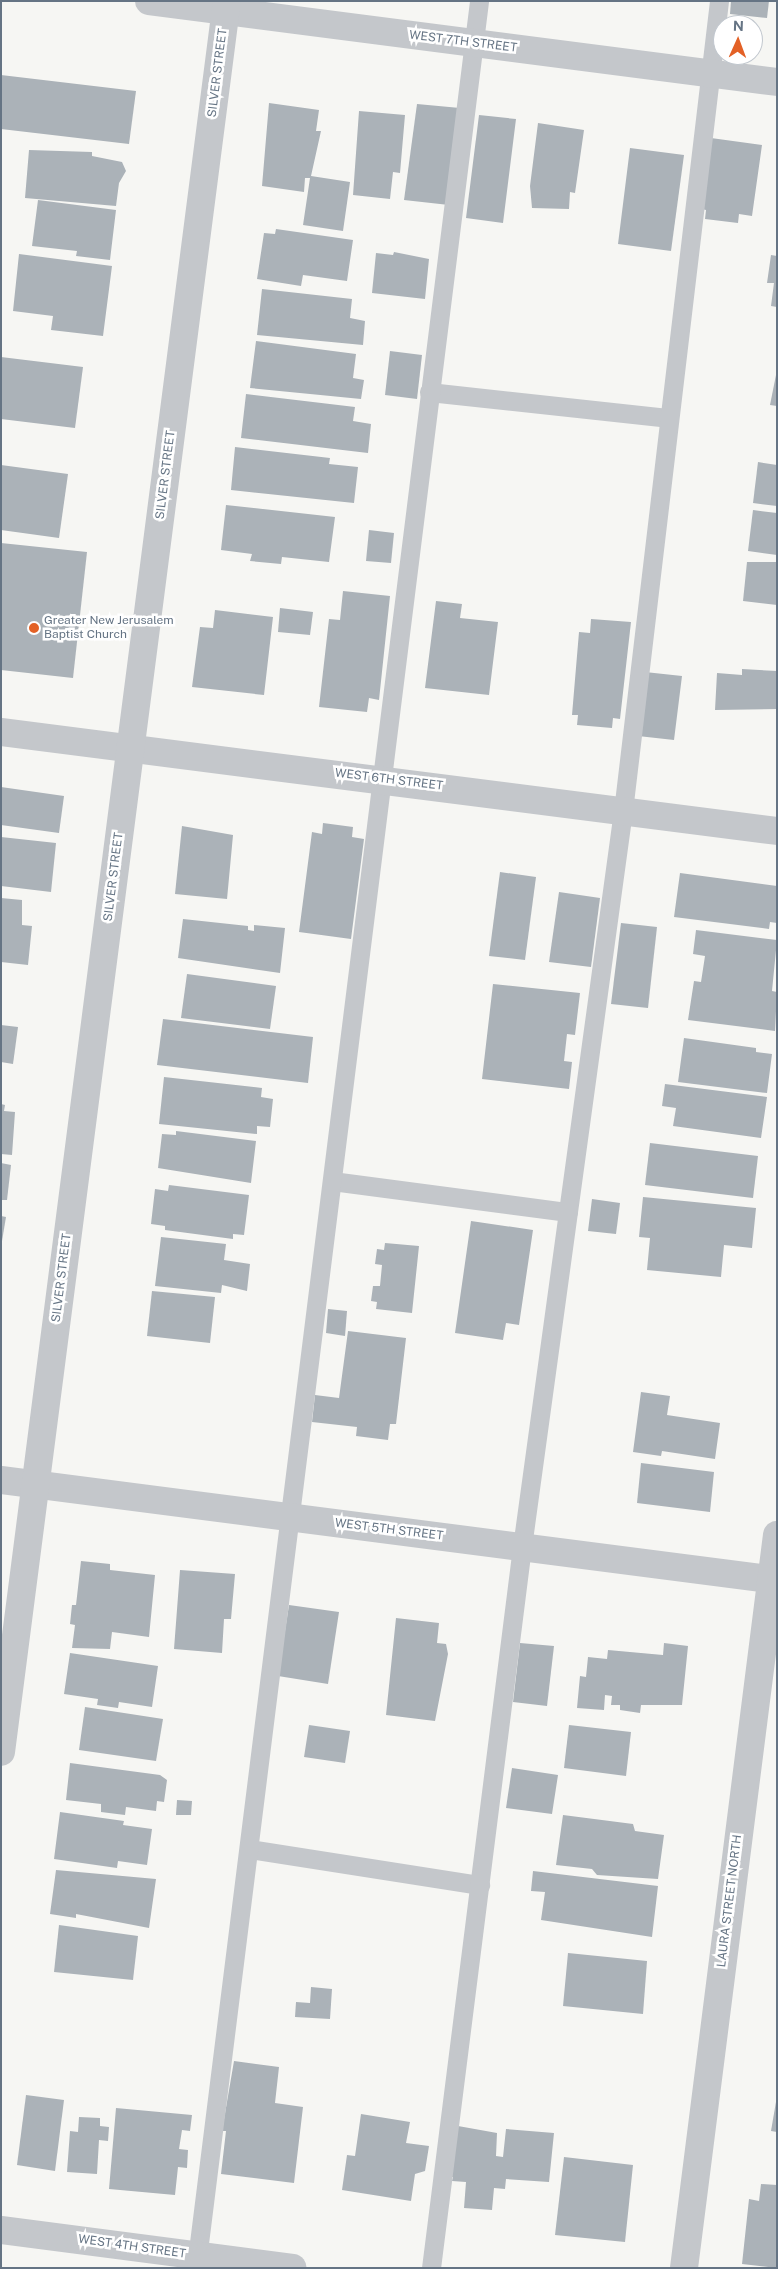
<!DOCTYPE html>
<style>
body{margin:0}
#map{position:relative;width:778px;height:2269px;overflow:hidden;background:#f6f6f3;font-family:"Public Sans",sans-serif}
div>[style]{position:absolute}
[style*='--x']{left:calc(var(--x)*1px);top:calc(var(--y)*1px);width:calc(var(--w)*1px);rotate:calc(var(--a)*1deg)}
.building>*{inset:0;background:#abb2b8}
.service>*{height:19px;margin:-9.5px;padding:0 9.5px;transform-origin:9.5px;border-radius:9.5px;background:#c4c7cb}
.minor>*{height:28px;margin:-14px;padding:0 14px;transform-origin:14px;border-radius:14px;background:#c4c7cb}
.dots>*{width:14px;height:14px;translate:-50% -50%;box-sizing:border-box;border:2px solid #fff;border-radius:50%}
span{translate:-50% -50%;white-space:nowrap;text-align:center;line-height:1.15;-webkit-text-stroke:5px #fff;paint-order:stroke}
.street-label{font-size:12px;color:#657484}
.poi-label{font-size:12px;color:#657484}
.left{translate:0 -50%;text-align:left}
.frame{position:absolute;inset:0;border:2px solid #657484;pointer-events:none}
.north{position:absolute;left:713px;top:15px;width:50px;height:50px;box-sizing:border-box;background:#fff;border:1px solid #c1c7ce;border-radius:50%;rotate:2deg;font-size:14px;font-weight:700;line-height:20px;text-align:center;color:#657484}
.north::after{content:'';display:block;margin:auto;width:18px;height:22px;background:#e36126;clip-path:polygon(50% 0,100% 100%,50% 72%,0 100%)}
</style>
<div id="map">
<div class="building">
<i style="clip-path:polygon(731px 1px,769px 1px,767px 18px,730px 14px)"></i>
<i style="clip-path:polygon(1px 75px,136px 91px,129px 144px,1px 129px)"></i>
<i style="clip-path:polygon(269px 103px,319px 110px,316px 131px,321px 131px,311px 176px,350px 182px,343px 231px,303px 225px,310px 178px,305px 178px,304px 192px,262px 186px)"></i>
<i style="clip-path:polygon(417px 104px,460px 108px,449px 205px,404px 200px)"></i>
<i style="clip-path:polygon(359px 111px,405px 115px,400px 173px,393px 172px,390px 199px,353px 195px)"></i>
<i style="clip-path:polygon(479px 115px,516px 119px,503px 223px,466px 218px)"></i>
<i style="clip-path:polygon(538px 123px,584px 130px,575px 193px,570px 192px,569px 209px,532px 208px,530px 186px)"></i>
<i style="clip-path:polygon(711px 138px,762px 145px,752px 216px,739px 214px,738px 223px,705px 219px,706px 210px,702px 209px)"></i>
<i style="clip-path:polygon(630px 148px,684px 155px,671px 251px,618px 244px)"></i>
<i style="clip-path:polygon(29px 150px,92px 152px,92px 156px,122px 162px,126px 171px,119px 183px,116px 206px,25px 198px)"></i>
<i style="clip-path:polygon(38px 200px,116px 210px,110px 260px,76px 256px,77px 251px,32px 246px)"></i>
<i style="clip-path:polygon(276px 229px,353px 240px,347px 281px,303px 275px,301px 286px,257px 279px,264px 233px,275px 234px)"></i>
<i style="clip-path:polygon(394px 252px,429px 259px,425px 299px,372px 293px,376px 253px,393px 255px)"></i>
<i style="clip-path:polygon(19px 254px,112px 266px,103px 336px,51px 330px,53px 316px,13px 311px)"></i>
<i style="clip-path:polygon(771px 255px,777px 256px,777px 307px,771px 306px,774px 283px,767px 283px)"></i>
<i style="clip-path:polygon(262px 289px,352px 299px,350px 318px,365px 321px,363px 345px,257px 335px)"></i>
<i style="clip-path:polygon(256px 341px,356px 354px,353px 378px,364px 380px,361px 399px,250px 388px)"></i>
<i style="clip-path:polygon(390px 351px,422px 355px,417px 399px,385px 395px)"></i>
<i style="clip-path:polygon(1px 357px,83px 367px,75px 428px,1px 419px)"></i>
<i style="clip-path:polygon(777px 370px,777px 406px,770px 405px)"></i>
<i style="clip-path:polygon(246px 394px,355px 407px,353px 421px,371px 424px,368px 453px,241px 438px)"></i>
<i style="clip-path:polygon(235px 447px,330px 458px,329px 464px,358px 467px,354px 503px,231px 490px)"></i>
<i style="clip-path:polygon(758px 462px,777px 465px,777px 506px,753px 503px)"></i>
<i style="clip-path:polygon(1px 465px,68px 474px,59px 538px,1px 530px)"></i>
<i style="clip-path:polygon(226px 505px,335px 517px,329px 562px,282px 557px,281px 564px,250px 561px,252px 554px,221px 550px)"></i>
<i style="clip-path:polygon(753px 510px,777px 513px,777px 555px,748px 551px)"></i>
<i style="clip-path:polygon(369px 530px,394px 533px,391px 563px,366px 561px)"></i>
<i style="clip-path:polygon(1px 543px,87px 552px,73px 678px,1px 670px)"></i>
<i style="clip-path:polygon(747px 562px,777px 562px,777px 605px,743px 601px)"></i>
<i style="clip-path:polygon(343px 591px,390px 596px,379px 700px,369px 698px,367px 712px,319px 707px,329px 619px,340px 620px)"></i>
<i style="clip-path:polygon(436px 601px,462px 604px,460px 618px,498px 622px,489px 695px,425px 688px)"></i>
<i style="clip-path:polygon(280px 608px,313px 612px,310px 635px,278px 632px)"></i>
<i style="clip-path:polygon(215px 610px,273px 617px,264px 695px,192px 687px,200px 627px,213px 628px)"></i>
<i style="clip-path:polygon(591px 619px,631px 622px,620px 719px,613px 718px,612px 728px,577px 725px,578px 715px,572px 715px,579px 632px,590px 633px)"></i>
<i style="clip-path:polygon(742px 669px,777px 671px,777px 709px,715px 710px,717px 673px,742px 675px)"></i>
<i style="clip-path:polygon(645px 672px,682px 676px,674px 740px,638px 736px)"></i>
<i style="clip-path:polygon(1px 787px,64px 796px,59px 833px,1px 825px)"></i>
<i style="clip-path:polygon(323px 823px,353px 827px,352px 837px,364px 839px,351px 939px,299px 932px,312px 832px,322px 834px)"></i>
<i style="clip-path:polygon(182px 826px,233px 835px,227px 899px,175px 894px)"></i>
<i style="clip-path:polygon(1px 837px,56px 843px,51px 892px,1px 886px)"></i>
<i style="clip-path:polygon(500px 872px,536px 877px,525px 960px,489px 956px)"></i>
<i style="clip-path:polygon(680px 873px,777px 886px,777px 923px,770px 922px,769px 929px,674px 917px)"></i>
<i style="clip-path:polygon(559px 892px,600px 898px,591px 967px,549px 962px)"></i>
<i style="clip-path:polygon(1px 898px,22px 900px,22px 925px,32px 926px,28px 965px,1px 962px)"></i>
<i style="clip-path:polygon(183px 919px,248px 926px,248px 930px,254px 931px,254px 925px,285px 928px,280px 973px,178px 958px)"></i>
<i style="clip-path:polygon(621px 923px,657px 927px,648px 1008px,611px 1004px)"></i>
<i style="clip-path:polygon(696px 930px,777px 940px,772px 991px,777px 992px,775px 1031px,688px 1020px,694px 981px,701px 982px,705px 956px,693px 954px)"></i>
<i style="clip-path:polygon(187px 974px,276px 986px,270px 1029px,181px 1018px)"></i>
<i style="clip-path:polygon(493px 984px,580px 993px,575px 1035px,567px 1034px,564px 1061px,572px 1062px,569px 1089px,482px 1079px)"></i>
<i style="clip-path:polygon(163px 1019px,313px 1037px,308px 1083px,157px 1065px)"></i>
<i style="clip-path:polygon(1px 1025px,18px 1027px,13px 1064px,1px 1062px)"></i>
<i style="clip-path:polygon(684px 1038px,756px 1048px,756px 1052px,772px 1054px,767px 1093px,678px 1082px)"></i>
<i style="clip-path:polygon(164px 1077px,262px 1088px,261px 1097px,273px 1099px,270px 1127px,257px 1126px,257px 1134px,159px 1124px)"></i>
<i style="clip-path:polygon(665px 1084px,767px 1097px,761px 1138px,673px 1126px,676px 1108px,662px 1106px)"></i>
<i style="clip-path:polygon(1px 1104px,5px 1105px,4px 1111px,15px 1112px,12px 1155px,1px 1154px)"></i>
<i style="clip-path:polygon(176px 1131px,256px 1141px,251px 1183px,158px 1168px,162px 1134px,176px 1135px)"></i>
<i style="clip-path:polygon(650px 1143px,758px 1156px,753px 1198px,645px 1185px)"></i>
<i style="clip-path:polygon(1px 1163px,11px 1165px,7px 1200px,1px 1200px)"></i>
<i style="clip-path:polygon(169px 1185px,249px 1195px,244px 1235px,233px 1234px,233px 1239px,165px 1230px,165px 1226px,151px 1224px,155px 1189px,168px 1191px)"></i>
<i style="clip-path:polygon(643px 1197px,756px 1208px,752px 1248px,724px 1245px,721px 1277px,647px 1270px,650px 1238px,639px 1237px)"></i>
<i style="clip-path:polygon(592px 1199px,620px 1203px,616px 1234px,588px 1231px)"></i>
<i style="clip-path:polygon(1px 1216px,6px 1217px,2px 1241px,1px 1241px)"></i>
<i style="clip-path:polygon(471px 1221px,533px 1230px,519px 1325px,506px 1323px,503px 1340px,455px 1333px)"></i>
<i style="clip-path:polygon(161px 1237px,226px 1244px,224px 1260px,250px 1264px,247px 1291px,222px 1285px,221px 1293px,155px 1286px)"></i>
<i style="clip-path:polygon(385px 1243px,419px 1246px,412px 1313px,376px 1309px,377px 1302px,371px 1301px,373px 1286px,380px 1286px,382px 1265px,375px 1264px,377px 1249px,384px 1250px)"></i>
<i style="clip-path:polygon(152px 1291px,215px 1297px,210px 1343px,147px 1336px)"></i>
<i style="clip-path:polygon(328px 1309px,347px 1311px,345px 1336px,326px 1333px)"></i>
<i style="clip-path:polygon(348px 1331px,406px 1338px,396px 1424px,390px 1424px,388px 1440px,356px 1436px,357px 1427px,312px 1422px,315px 1395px,339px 1398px)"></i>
<i style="clip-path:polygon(641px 1392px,670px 1396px,667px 1415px,720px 1423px,715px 1459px,662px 1451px,661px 1456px,633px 1452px)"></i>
<i style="clip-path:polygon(641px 1463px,714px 1472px,710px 1512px,637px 1503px)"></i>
<i style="clip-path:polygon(81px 1561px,110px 1564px,110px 1570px,155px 1575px,149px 1637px,112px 1632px,110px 1649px,72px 1648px,75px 1625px,70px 1624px,72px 1605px,76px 1605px)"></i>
<i style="clip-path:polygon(180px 1570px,235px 1574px,231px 1619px,224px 1619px,222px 1653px,174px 1649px)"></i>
<i style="clip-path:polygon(289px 1605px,339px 1612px,328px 1684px,278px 1676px)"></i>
<i style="clip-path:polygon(396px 1618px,439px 1623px,437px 1643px,446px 1644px,448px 1654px,435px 1721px,386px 1715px)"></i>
<i style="clip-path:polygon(520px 1643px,554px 1646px,547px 1706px,513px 1702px)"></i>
<i style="clip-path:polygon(664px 1643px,688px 1646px,682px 1705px,641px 1705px,640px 1713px,620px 1710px,620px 1705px,611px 1705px,612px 1696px,605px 1695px,604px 1710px,577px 1708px,580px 1676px,586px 1677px,588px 1657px,607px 1659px,608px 1650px,663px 1655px)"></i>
<i style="clip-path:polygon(70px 1653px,158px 1666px,152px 1707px,119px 1702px,118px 1708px,97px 1705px,98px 1699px,64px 1694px)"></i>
<i style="clip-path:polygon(85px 1707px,163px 1719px,156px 1761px,79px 1750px)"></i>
<i style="clip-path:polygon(309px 1725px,350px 1731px,345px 1763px,304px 1757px)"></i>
<i style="clip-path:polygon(569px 1725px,631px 1732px,626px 1776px,564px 1768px)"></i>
<i style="clip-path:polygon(70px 1763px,160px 1775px,167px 1780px,164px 1802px,157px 1801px,156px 1811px,126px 1807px,125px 1815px,101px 1812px,101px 1804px,66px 1800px)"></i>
<i style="clip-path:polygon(512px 1768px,558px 1775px,552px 1814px,506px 1808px)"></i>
<i style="clip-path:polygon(177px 1800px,192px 1801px,191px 1815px,176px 1815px)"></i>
<i style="clip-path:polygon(60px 1812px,124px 1821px,123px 1825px,152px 1829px,147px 1865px,118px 1861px,117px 1868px,54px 1859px)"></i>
<i style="clip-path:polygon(563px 1815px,633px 1824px,635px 1831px,664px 1835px,658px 1879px,597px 1875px,592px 1869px,556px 1865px)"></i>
<i style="clip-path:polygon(56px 1870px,156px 1879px,149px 1928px,76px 1914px,76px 1918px,50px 1914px)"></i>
<i style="clip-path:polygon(533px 1871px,658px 1886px,652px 1937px,541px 1920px,545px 1892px,531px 1891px)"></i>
<i style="clip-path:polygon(59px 1925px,138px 1936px,133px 1980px,54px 1972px)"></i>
<i style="clip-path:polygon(568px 1953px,647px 1961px,643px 2014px,563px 2006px)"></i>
<i style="clip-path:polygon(311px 1987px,332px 1989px,330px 2019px,295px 2017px,296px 2002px,310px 2003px)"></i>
<i style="clip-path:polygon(234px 2061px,279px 2067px,275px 2103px,303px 2107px,294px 2183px,221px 2174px,226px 2131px,222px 2131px)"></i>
<i style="clip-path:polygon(26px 2095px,64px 2100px,55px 2171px,17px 2165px)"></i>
<i style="clip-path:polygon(777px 2096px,777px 2132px,771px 2131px)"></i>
<i style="clip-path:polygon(116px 2108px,192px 2115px,190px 2131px,182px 2130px,179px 2149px,188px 2150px,187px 2168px,178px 2167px,175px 2195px,109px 2189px)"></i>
<i style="clip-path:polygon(361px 2114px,410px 2122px,406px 2143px,429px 2146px,425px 2171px,415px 2174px,411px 2201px,342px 2190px,347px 2155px,355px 2156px)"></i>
<i style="clip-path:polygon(79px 2117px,100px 2118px,100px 2126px,109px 2127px,108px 2141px,99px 2140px,97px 2174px,67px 2172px,70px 2131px,78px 2132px)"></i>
<i style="clip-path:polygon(458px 2126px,497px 2133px,496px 2156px,503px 2157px,506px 2129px,554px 2133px,549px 2182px,506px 2179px,505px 2189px,494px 2188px,492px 2210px,464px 2208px,466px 2182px,452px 2181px,453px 2177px,449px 2177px)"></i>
<i style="clip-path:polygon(564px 2157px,633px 2165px,625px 2242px,555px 2235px)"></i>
<i style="clip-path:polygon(761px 2184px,777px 2185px,777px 2268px,742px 2264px,749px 2199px,759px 2201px)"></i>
</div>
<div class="service">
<i style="--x:429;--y:392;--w:240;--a:6.2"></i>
<i style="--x:332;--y:1181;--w:238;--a:7.5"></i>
<i style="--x:250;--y:1849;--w:233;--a:8.9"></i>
<i style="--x:196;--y:2267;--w:2284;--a:-82.88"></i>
<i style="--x:431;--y:2268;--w:727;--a:-82.81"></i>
<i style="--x:522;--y:1547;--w:743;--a:-82.19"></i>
<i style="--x:623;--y:811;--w:816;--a:-83.24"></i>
</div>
<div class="minor">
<i style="--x:149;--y:1;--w:633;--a:7.35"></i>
<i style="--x:1;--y:732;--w:782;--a:7.27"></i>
<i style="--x:1;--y:1480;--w:782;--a:7.34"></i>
<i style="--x:1;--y:1752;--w:1766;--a:-82.65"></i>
<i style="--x:1;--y:2230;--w:294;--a:7.4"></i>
<i style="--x:684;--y:2268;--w:739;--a:-82.77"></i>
</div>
<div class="dots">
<i style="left:34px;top:628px;background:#e36126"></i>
</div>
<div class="street-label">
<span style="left:463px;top:42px;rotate:7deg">WEST 7TH STREET</span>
<span style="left:218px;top:73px;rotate:-83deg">SILVER STREET</span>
<span style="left:166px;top:475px;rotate:-83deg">SILVER STREET</span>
<span style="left:389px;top:780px;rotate:7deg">WEST 6TH STREET</span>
<span style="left:114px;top:877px;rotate:-83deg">SILVER STREET</span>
<span style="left:62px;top:1278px;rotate:-83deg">SILVER STREET</span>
<span style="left:389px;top:1530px;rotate:7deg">WEST 5TH STREET</span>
<span style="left:730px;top:1901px;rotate:-83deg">LAURA STREET NORTH</span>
<span style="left:132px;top:2247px;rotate:8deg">WEST 4TH STREET</span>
</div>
<div class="poi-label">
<span class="left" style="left:44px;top:628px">Greater New Jerusalem<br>Baptist Church</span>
</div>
<div class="frame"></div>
<div class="north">N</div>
</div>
